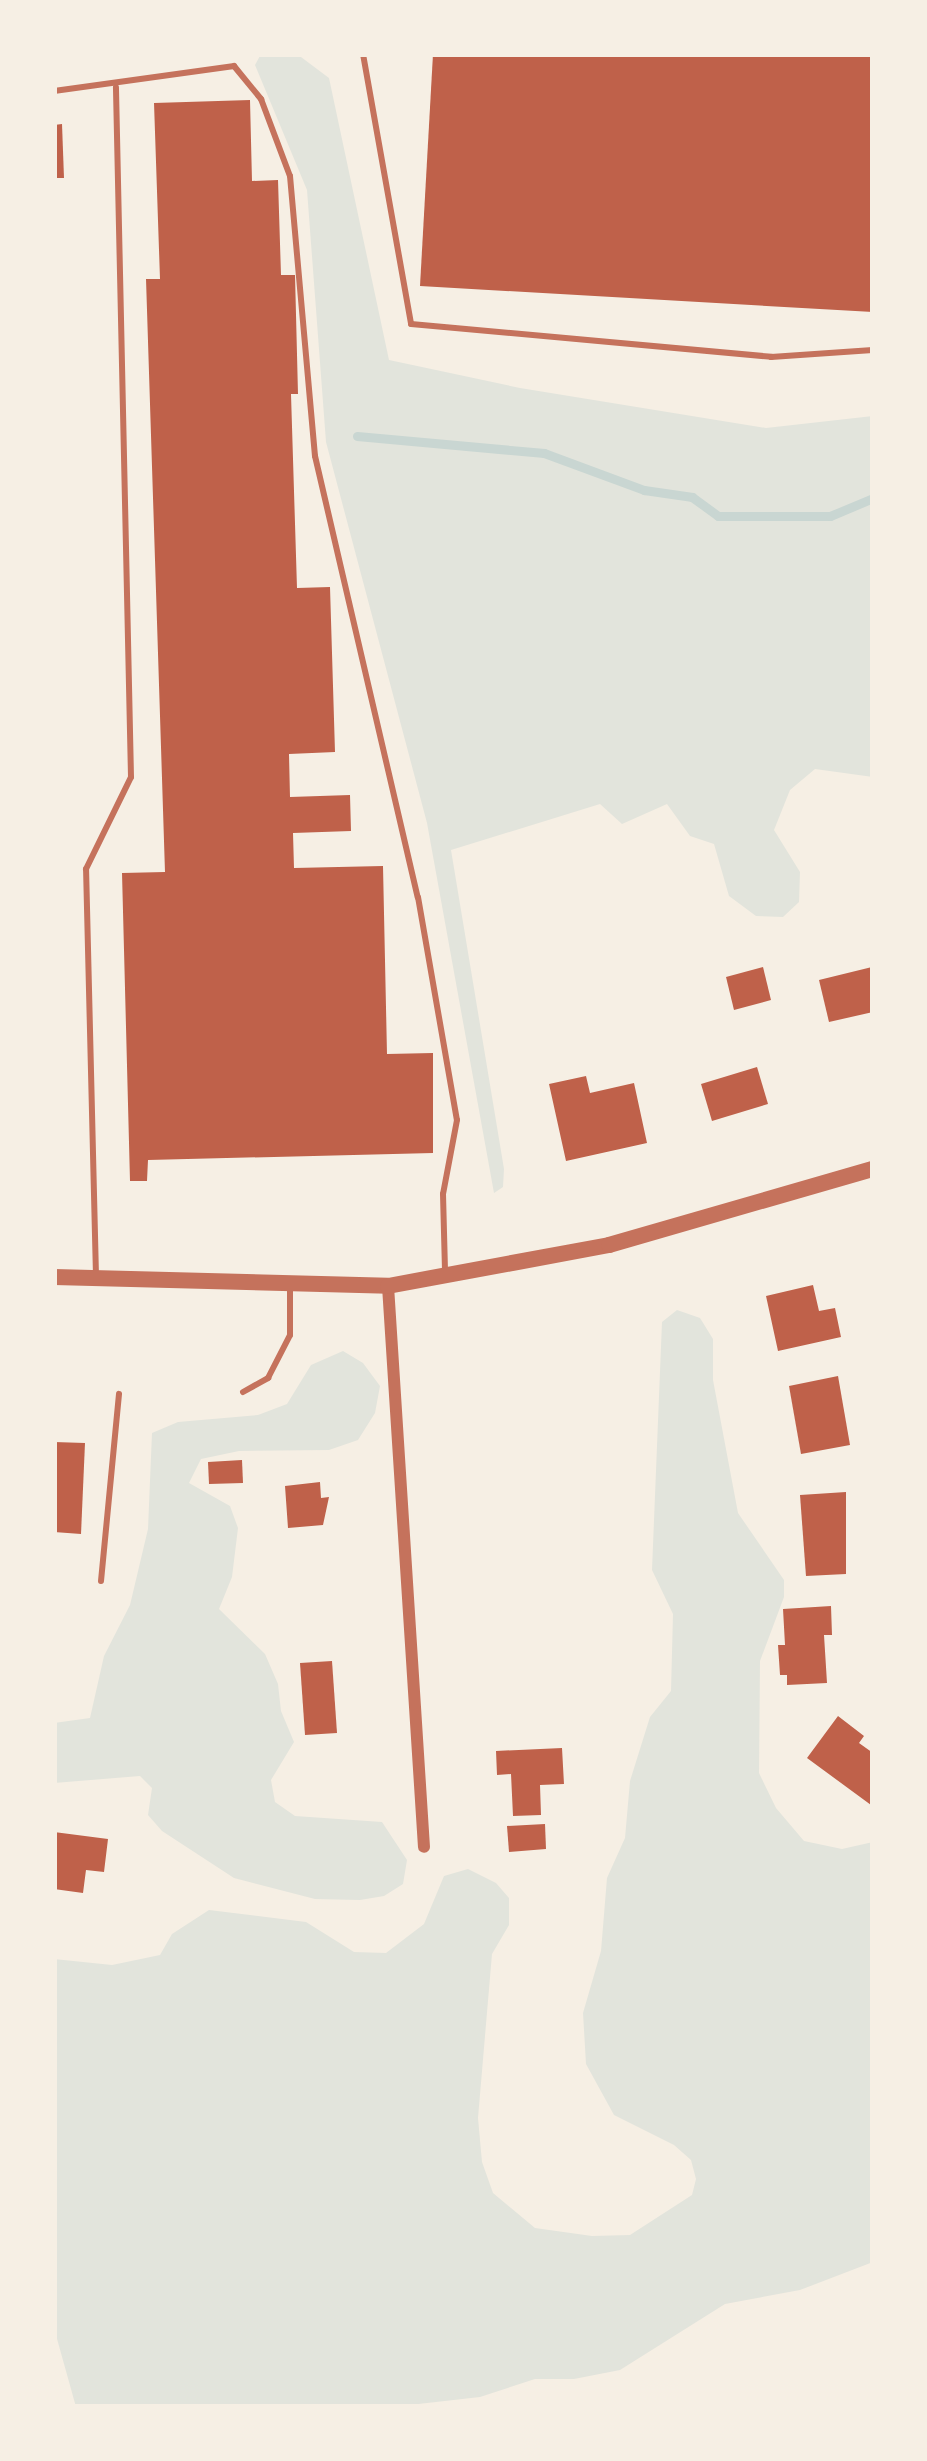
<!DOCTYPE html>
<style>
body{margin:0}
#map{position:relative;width:927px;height:2461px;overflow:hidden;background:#f6efe4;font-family:Poppins,sans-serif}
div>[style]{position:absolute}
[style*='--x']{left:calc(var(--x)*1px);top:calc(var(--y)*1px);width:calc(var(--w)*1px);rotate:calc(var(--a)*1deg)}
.green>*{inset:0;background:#e2e4dc}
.stream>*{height:9px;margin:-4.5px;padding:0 4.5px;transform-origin:4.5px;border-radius:4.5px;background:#c9d6d2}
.building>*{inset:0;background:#bf614a}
.service>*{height:6px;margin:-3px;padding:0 3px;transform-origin:3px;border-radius:3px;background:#c5725c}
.minor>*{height:12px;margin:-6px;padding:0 6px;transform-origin:6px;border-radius:6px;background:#c5725c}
.tertiary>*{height:16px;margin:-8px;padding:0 8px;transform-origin:8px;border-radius:8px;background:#c5725c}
span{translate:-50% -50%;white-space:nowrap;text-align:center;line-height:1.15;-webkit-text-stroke:9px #f6efe4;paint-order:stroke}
.frame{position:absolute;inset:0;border:57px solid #f6efe4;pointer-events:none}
</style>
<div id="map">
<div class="green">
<i style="clip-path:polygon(261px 54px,297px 54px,329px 78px,389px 360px,520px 388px,766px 428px,873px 416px,873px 777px,815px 769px,790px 790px,774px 830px,800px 872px,799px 902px,783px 917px,756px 916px,729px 896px,714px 844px,690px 836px,667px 804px,622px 824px,600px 804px,451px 850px,504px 1169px,503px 1187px,494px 1193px,427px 823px,326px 442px,307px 190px,255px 65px)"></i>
<i style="clip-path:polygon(677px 1310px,700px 1318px,713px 1339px,713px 1380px,738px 1513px,784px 1580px,784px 1597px,760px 1661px,759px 1773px,776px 1808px,804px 1841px,842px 1849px,873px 1842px,873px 2262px,800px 2290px,725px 2304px,620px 2370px,574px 2379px,535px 2379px,480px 2397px,392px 2407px,76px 2407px,54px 2328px,54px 1959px,112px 1965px,160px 1955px,172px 1934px,209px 1910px,306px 1922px,354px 1952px,386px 1953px,424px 1924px,444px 1876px,468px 1869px,496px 1883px,509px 1898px,509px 1925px,492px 1954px,478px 2118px,482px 2162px,493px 2193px,535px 2228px,592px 2236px,630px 2235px,692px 2195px,696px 2179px,691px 2160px,674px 2145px,614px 2115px,586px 2064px,583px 2013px,601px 1951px,607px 1878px,625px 1838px,630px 1781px,650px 1717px,671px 1691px,673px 1614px,652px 1570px,662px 1322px)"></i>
<i style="clip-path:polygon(343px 1351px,363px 1363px,380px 1386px,375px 1413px,358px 1440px,329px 1450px,239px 1451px,201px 1459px,189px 1483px,230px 1506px,238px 1528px,232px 1577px,219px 1609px,265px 1654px,278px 1684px,281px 1711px,294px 1742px,271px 1780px,275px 1802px,295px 1816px,382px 1822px,407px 1860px,403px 1884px,384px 1896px,360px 1900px,315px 1899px,234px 1878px,162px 1831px,148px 1815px,152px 1788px,140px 1776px,54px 1783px,54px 1723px,90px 1718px,104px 1656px,130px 1605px,148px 1529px,152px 1433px,178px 1422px,258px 1415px,287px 1404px,311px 1365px)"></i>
</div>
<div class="stream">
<i style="--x:357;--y:436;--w:188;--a:5.2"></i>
<i style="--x:544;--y:453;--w:107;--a:20.3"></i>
<i style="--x:644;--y:490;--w:49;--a:8.3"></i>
<i style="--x:692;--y:497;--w:32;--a:36"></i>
<i style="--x:718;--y:516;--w:112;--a:0"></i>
<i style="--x:830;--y:516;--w:47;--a:-22.7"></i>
</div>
<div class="building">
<i style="clip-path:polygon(433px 54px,873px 54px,873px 312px,420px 286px)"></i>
<i style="clip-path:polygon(250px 100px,252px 181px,278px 180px,281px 275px,295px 275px,298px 394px,291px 394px,297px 588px,330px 587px,335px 752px,289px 754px,290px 797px,350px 795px,351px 831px,293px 833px,294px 868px,383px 866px,387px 1054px,433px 1053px,433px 1153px,148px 1160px,147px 1181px,130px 1181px,122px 873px,165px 872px,146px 279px,160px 279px,154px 103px)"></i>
<i style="clip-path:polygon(62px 124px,64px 178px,54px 178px,54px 125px)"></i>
<i style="clip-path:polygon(763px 967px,771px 1000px,734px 1010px,726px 977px)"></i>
<i style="clip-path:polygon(872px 967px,873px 1012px,829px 1022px,819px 980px)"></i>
<i style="clip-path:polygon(757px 1067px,768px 1104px,712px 1121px,701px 1084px)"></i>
<i style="clip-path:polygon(586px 1076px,590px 1093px,634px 1083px,647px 1143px,566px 1161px,549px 1084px)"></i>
<i style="clip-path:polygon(813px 1285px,819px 1311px,835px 1308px,841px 1337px,778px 1351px,766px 1296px)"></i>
<i style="clip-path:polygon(838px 1376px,850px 1445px,801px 1454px,789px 1386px)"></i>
<i style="clip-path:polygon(54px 1442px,85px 1443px,81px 1534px,54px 1532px)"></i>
<i style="clip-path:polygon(242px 1460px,243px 1483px,209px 1484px,208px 1462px)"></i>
<i style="clip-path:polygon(320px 1482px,321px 1498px,329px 1497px,323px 1525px,288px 1528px,285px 1486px)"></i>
<i style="clip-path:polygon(846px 1492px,846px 1574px,806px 1576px,800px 1495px)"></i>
<i style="clip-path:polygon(831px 1606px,832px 1635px,824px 1635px,827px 1683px,787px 1685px,787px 1675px,780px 1675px,778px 1645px,785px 1645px,783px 1609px)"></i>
<i style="clip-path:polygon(332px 1661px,337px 1733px,305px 1735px,300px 1663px)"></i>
<i style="clip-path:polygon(838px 1716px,864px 1736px,859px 1743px,873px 1753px,871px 1805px,807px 1758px)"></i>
<i style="clip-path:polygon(562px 1748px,564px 1784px,540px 1785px,541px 1815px,513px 1816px,511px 1774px,497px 1775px,496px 1751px)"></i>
<i style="clip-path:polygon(545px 1824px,546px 1849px,509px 1852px,507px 1826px)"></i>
<i style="clip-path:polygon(54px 1832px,108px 1839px,104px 1872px,86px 1870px,83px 1893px,54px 1889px)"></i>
</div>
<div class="service">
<i style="--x:363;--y:54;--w:274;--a:79.9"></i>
<i style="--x:411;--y:324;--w:362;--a:5.2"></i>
<i style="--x:771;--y:357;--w:102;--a:-3.9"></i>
<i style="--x:54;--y:91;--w:182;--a:-7.9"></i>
<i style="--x:234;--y:66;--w:43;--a:50.7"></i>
<i style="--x:261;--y:99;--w:82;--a:69.4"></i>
<i style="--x:290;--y:176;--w:281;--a:84.9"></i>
<i style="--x:315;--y:456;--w:453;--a:76.9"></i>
<i style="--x:418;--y:897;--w:226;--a:80.1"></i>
<i style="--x:457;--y:1120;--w:75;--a:100.7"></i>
<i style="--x:443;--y:1194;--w:76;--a:88.5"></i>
<i style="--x:96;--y:1276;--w:407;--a:-91.4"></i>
<i style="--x:86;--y:869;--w:102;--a:-63.9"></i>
<i style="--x:131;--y:777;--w:690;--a:-91.25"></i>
<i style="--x:243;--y:1392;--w:29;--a:-29"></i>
<i style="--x:268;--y:1378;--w:48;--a:-62.9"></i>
<i style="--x:290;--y:1335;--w:51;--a:-90"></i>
<i style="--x:101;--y:1581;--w:188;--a:-84.5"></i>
</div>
<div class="minor">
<i style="--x:388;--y:1286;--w:562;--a:86.33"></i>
</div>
<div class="tertiary">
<i style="--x:54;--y:1277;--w:334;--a:1.5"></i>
<i style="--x:388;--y:1286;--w:225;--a:-10.5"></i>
<i style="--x:609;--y:1245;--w:275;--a:-16.1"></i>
</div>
<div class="frame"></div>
</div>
